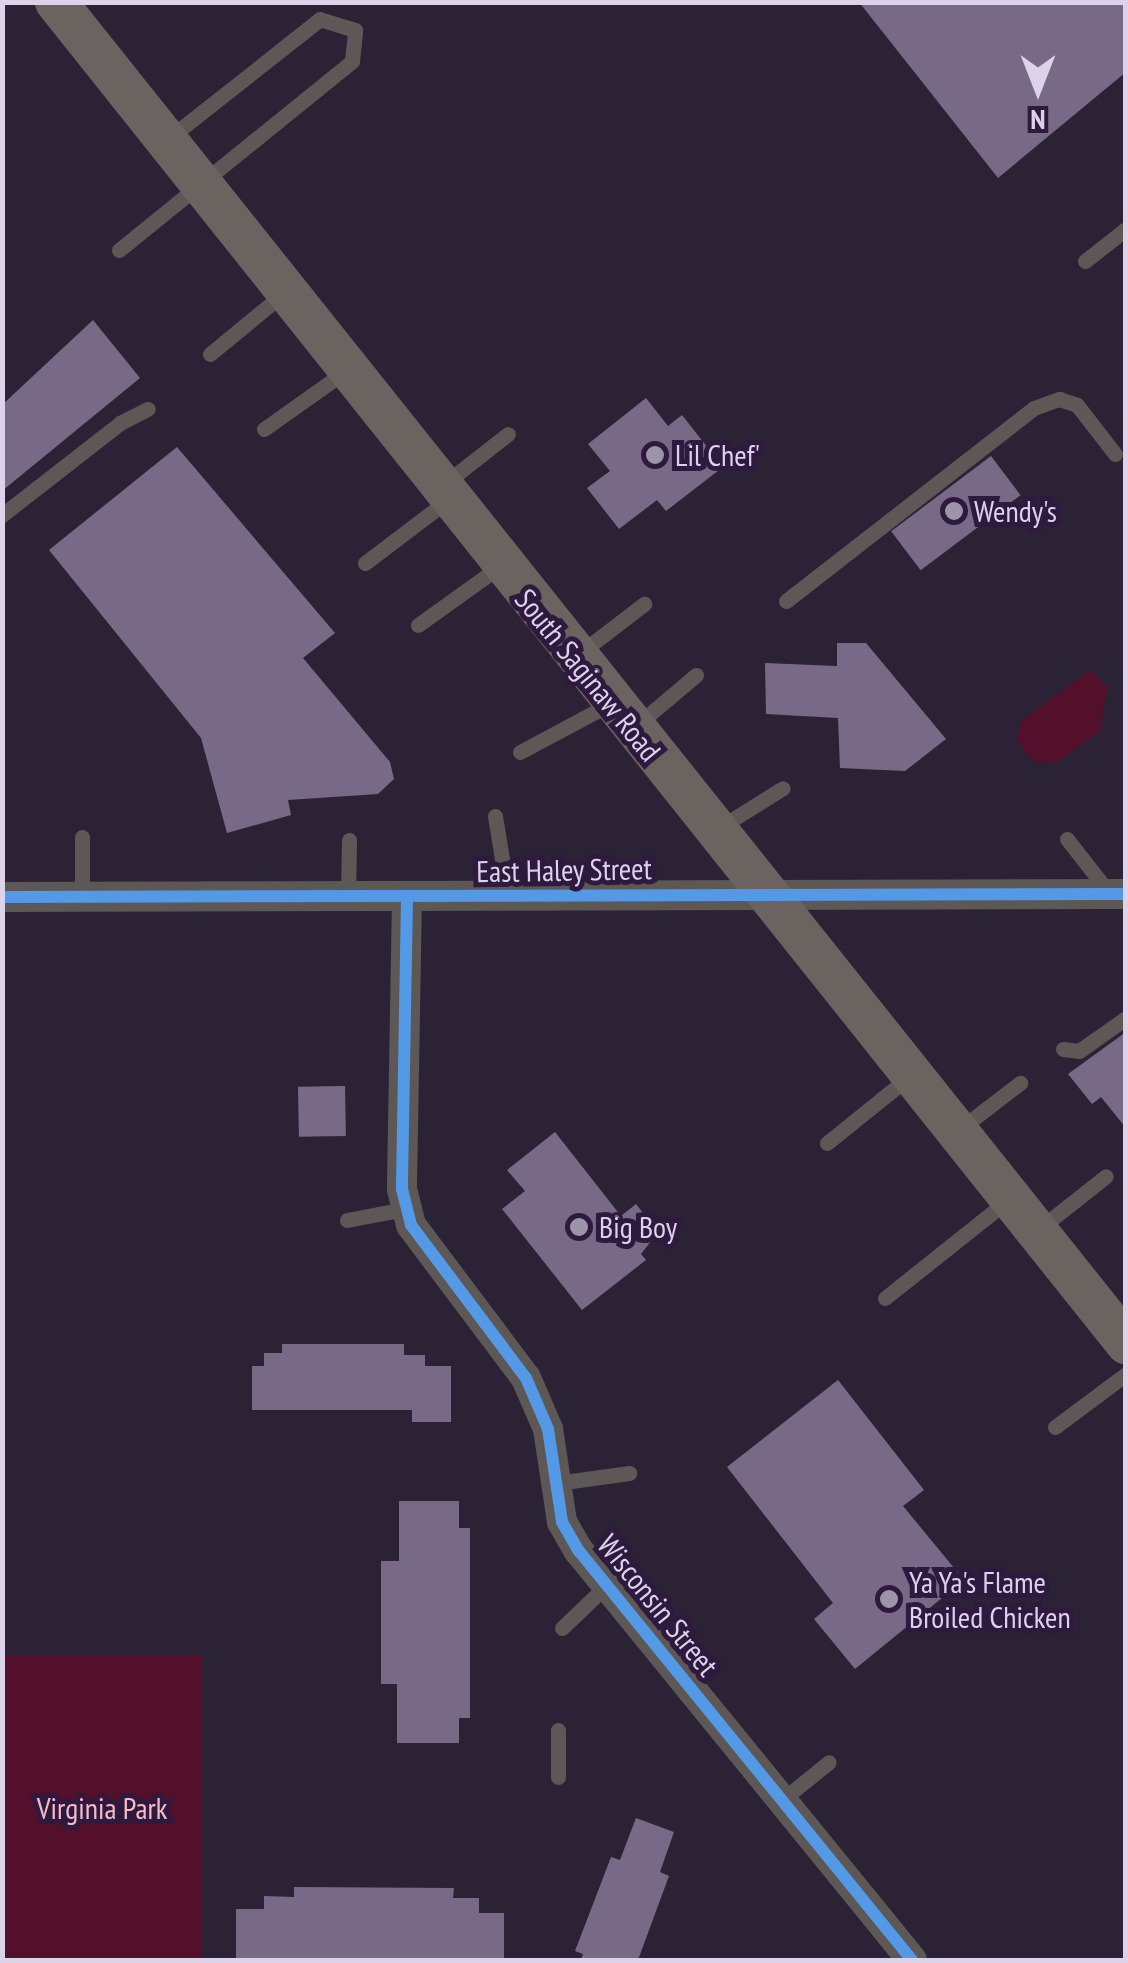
<!DOCTYPE html>
<style>
body{margin:0}
#map{position:relative;width:1128px;height:1963px;overflow:hidden;background:#2c2236;font-family:"PT Sans Narrow",sans-serif}
div>[style]{position:absolute}
.green>*{inset:0;background:#540f2a;transform-origin:0 0}
.building>*{inset:0;background:#786a87;transform-origin:0 0}
.lane>*{height:15px;margin:-7.5px;padding:0 7.5px;transform-origin:7.5px;border-radius:7.5px;background:#5d5755}
.street>*{height:30px;margin:-15px;padding:0 15px;transform-origin:15px;border-radius:15px;background:#5d5755}
.secondary>*{height:42px;margin:-21px;padding:0 21px;transform-origin:21px;border-radius:21px;background:#6a6360}
.cycleway>*{height:12px;margin:-6px;padding:0 6px;transform-origin:6px;border-radius:6px;background:#5399e6}
.dots>*{width:28px;height:28px;translate:-50% -50%;box-sizing:border-box;border:5px solid #2d1a3e;border-radius:50%}
span{translate:-50% -50%;white-space:nowrap;text-align:center;line-height:1.15;-webkit-text-stroke:10px #2d1a3e;paint-order:stroke}
.poi-label{font-size:30px;color:#dcd2e9}
.left{translate:0 -50%;text-align:left}
.street-label{font-size:30px;color:#dcd2e9}
.park-label{font-size:30px;color:#fab9c6}
.frame{position:absolute;inset:0;border:5px solid #dcd2e9;pointer-events:none}
.north{position:absolute;left:988px;top:40px;width:100px;height:100px;-webkit-text-stroke:8px #2d1a3e;paint-order:stroke;rotate:180deg;font-size:28px;font-weight:700;line-height:40px;text-align:center;color:#dcd2e9}
.north::after{content:'';display:block;margin:auto;width:35px;height:45px;background:#dcd2e9;clip-path:polygon(50% 0,100% 100%,50% 72%,0 100%)}
</style>
<div id="map">
<div class="green">
<div style="clip-path:polygon(1090px 670px,1107px 687px,1100px 731px,1058px 761px,1034px 762px,1017px 741px,1021px 721px)"></div>
<div style="left:3px;top:1655px;width:199px;height:305px"></div>
</div>
<div class="building">
<div style="clip-path:polygon(859px 2px,1126px 2px,1126px 72px,998px 178px)"></div>
<div style="clip-path:polygon(93px 320px,140px 378px,2px 491px,2px 405px)"></div>
<div style="clip-path:polygon(646px 398px,668px 426px,682px 415px,723px 467px,666px 511px,657px 500px,619px 529px,587px 488px,610px 471px,588px 444px)"></div>
<div style="clip-path:polygon(177px 447px,335px 633px,303px 658px,390px 762px,394px 779px,378px 794px,288px 800px,291px 815px,227px 833px,201px 738px,49px 550px)"></div>
<div style="left:991px;top:456px;width:49px;height:125px;rotate:53deg"></div>
<div style="clip-path:polygon(837px 643px,866px 643px,946px 739px,905px 771px,840px 768px,838px 718px,766px 714px,765px 663px,837px 666px)"></div>
<div style="clip-path:polygon(1126px 1032px,1126px 1128px,1101px 1097px,1092px 1104px,1068px 1074px)"></div>
<div style="left:345px;top:1086px;width:50px;height:47px;rotate:89deg"></div>
<div style="clip-path:polygon(555px 1132px,621px 1216px,636px 1204px,658px 1232px,641px 1254px,646px 1260px,582px 1310px,502px 1209px,525px 1191px,507px 1170px)"></div>
<div style="clip-path:polygon(282px 1344px,404px 1344px,404px 1355px,425px 1355px,425px 1366px,451px 1366px,451px 1422px,412px 1422px,412px 1410px,252px 1410px,252px 1366px,264px 1366px,264px 1353px,282px 1353px)"></div>
<div style="clip-path:polygon(838px 1380px,924px 1490px,903px 1506px,964px 1580px,855px 1669px,814px 1619px,833px 1603px,727px 1467px)"></div>
<div style="clip-path:polygon(399px 1501px,459px 1501px,459px 1528px,470px 1528px,470px 1718px,459px 1718px,459px 1743px,397px 1743px,397px 1684px,381px 1684px,381px 1561px,399px 1561px)"></div>
<div style="clip-path:polygon(636px 1818px,674px 1832px,660px 1872px,669px 1876px,638px 1960px,581px 1960px,583px 1954px,575px 1951px,611px 1857px,620px 1860px)"></div>
<div style="clip-path:polygon(294px 1887px,454px 1888px,453px 1898px,479px 1898px,479px 1913px,504px 1913px,504px 1960px,236px 1960px,236px 1909px,264px 1909px,264px 1896px,294px 1897px)"></div>
</div>
<div class="lane">
<div style="left:119px;top:250px;width:300px;rotate:-39deg"></div>
<div style="left:352px;top:61px;width:31px;rotate:-84deg"></div>
<div style="left:355px;top:30px;width:37px;rotate:-163deg"></div>
<div style="left:320px;top:19px;width:194px;rotate:141.7deg"></div>
<div style="left:1085px;top:261px;width:52px;rotate:-38deg"></div>
<div style="left:210px;top:354px;width:96px;rotate:-39.5deg"></div>
<div style="left:264px;top:429px;width:100px;rotate:-35.3deg"></div>
<div style="left:444px;top:484px;width:81px;rotate:-38deg"></div>
<div style="left:2px;top:515px;width:150px;rotate:-37.9deg"></div>
<div style="left:120px;top:423px;width:31px;rotate:-27deg"></div>
<div style="left:365px;top:563px;width:104px;rotate:-37.2deg"></div>
<div style="left:786px;top:601px;width:314px;rotate:-37.9deg"></div>
<div style="left:1034px;top:408px;width:27px;rotate:-20deg"></div>
<div style="left:1059px;top:399px;width:19px;rotate:18deg"></div>
<div style="left:1077px;top:405px;width:62px;rotate:52.2deg"></div>
<div style="left:418px;top:625px;width:101px;rotate:-35.7deg"></div>
<div style="left:580px;top:653px;width:81px;rotate:-37.4deg"></div>
<div style="left:638px;top:724px;width:76px;rotate:-40.2deg"></div>
<div style="left:520px;top:752px;width:102px;rotate:-28.1deg"></div>
<div style="left:495px;top:816px;width:80px;rotate:80.7deg"></div>
<div style="left:719px;top:828px;width:75px;rotate:-32deg"></div>
<div style="left:82px;top:837px;width:59px;rotate:90deg"></div>
<div style="left:1067px;top:839px;width:70px;rotate:52deg"></div>
<div style="left:348px;top:897px;width:57px;rotate:-89deg"></div>
<div style="left:1063px;top:1049px;width:16px;rotate:7deg"></div>
<div style="left:1079px;top:1051px;width:57px;rotate:-35.1deg"></div>
<div style="left:960px;top:1129px;width:76px;rotate:-37.5deg"></div>
<div style="left:827px;top:1143px;width:107px;rotate:-38.9deg"></div>
<div style="left:347px;top:1220px;width:58px;rotate:-10.9deg"></div>
<div style="left:1039px;top:1229px;width:85px;rotate:-38.3deg"></div>
<div style="left:885px;top:1298px;width:156px;rotate:-38.5deg"></div>
<div style="left:1055px;top:1427px;width:89px;rotate:-36.7deg"></div>
<div style="left:557px;top:1483px;width:73px;rotate:-7.9deg"></div>
<div style="left:562px;top:1628px;width:62px;rotate:-43.7deg"></div>
<div style="left:558px;top:1730px;width:47px;rotate:90deg"></div>
<div style="left:782px;top:1800px;width:60px;rotate:-39deg"></div>
</div>
<div class="street">
<div style="left:2px;top:897px;width:1124px;rotate:-0.15deg"></div>
<div style="left:407px;top:897px;width:292px;rotate:91deg"></div>
<div style="left:402px;top:1189px;width:37px;rotate:76deg"></div>
<div style="left:411px;top:1225px;width:191px;rotate:53.1deg"></div>
<div style="left:526px;top:1378px;width:56px;rotate:66.7deg"></div>
<div style="left:548px;top:1429px;width:94px;rotate:81.4deg"></div>
<div style="left:562px;top:1522px;width:34px;rotate:60deg"></div>
<div style="left:579px;top:1551px;width:527px;rotate:50.85deg"></div>
</div>
<div class="secondary">
<div style="left:56px;top:2px;width:1716px;rotate:51.41deg"></div>
</div>
<div class="cycleway">
<div style="left:2px;top:897px;width:1124px;rotate:-0.15deg"></div>
<div style="left:407px;top:897px;width:292px;rotate:91deg"></div>
<div style="left:402px;top:1189px;width:37px;rotate:76deg"></div>
<div style="left:411px;top:1225px;width:191px;rotate:53.1deg"></div>
<div style="left:526px;top:1378px;width:56px;rotate:66.7deg"></div>
<div style="left:548px;top:1429px;width:94px;rotate:81.4deg"></div>
<div style="left:562px;top:1522px;width:34px;rotate:60deg"></div>
<div style="left:579px;top:1551px;width:527px;rotate:50.85deg"></div>
</div>
<div class="dots">
<div style="left:655px;top:455px;background:#9e94aa"></div>
<div style="left:954px;top:511px;background:#9e94aa"></div>
<div style="left:579px;top:1227px;background:#9e94aa"></div>
<div style="left:889px;top:1599px;background:#9e94aa"></div>
</div>
<div class="poi-label">
<span class="left" style="left:675px;top:455px">Lil Chef'</span>
<span class="left" style="left:974px;top:511px">Wendy's</span>
<span class="left" style="left:599px;top:1227px">Big Boy</span>
<span class="left" style="left:909px;top:1599px">Ya Ya's Flame<br>Broiled Chicken</span>
</div>
<div class="street-label">
<span style="left:588px;top:675px;rotate:51deg">South Saginaw Road</span>
<span style="left:564px;top:870px;rotate:-1deg">East Haley Street</span>
<span style="left:658px;top:1605px;rotate:51deg">Wisconsin Street</span>
</div>
<div class="park-label">
<span style="left:102px;top:1808px">Virginia Park</span>
</div>
<div class="frame"></div>
<div class="north">N</div>
</div>
